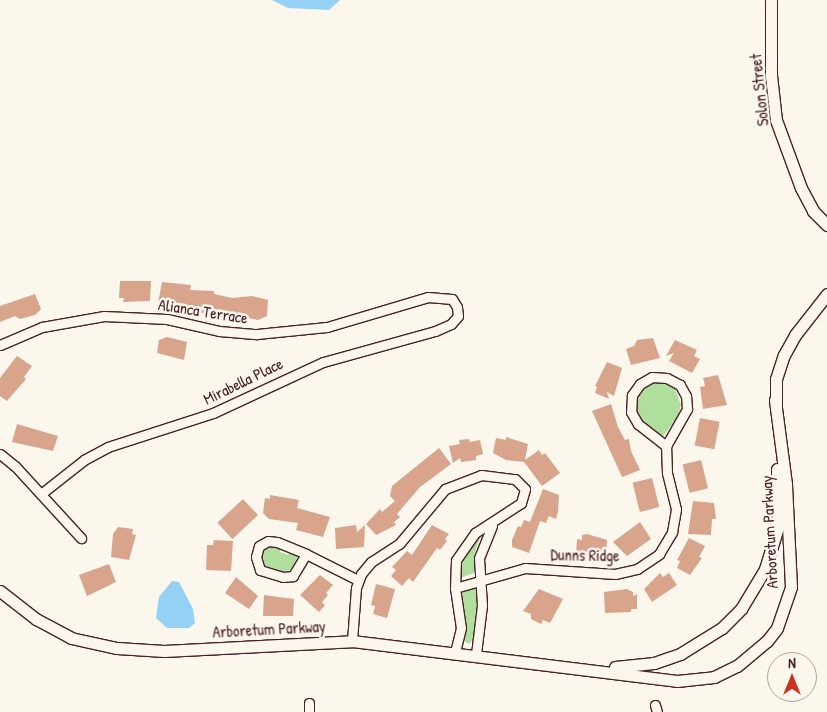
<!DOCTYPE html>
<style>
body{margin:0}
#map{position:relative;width:827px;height:712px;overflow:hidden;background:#fbf7ec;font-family:"Patrick Hand",sans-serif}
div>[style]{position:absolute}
.green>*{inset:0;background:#afde9d}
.water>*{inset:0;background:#94d1f4}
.building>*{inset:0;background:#d8a48c;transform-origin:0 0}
.roads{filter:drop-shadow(1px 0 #4a1f2b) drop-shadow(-1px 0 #4a1f2b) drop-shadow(0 1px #4a1f2b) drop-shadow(0 -1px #4a1f2b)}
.minor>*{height:9px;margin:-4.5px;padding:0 4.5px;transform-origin:4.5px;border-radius:4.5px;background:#fbf7ec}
.tertiary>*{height:11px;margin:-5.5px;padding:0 5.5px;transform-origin:5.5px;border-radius:5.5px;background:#fbf7ec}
span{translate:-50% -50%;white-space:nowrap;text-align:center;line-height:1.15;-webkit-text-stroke:5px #fbf7ec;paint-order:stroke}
.street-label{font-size:16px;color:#4a1f2b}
.north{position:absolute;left:767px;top:652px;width:50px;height:50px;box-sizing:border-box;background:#fbf7ec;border:1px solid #b4a19f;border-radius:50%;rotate:0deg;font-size:14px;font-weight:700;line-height:20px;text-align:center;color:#4a1f2b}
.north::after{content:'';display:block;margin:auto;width:18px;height:22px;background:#c8321e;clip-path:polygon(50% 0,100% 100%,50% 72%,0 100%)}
</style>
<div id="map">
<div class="green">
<div style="clip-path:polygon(655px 382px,666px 383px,675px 389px,681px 405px,678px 417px,663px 436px,643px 424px,634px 405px,640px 389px)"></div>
<div style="clip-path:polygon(482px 532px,474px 555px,474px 573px,460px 578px,459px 561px,468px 544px)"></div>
<div style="clip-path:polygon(265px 545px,282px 545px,280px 552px,288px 555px,291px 549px,298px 555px,292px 569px,282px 572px,263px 565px,259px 554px)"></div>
<div style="clip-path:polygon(471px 587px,477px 590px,477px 603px,473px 639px,469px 644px,462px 640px,460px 594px)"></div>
</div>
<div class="water">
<div style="clip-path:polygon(272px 0,340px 0,329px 10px,288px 8px)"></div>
<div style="clip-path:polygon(172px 581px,179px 582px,193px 609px,195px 623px,189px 628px,167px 628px,156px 618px,159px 597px)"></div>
</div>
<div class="building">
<div style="clip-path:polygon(120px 281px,151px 281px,150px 301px,123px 302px,124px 298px,119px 298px)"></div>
<div style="clip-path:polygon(162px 282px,191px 285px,190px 290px,214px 291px,214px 294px,232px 298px,252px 296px,268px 300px,267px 316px,258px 320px,222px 313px,218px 316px,202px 313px,199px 309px,158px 303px)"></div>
<div style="clip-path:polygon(35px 294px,41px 309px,35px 315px,20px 319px,15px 316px,0 322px,0 306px)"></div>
<div style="clip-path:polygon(167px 337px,187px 342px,184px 360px,157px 353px,159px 340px)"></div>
<div style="clip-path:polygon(653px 338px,660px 358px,631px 365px,626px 349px,634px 346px,637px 340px)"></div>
<div style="clip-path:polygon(675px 340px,697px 350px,694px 356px,700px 359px,692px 373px,669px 361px,674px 353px,666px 356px)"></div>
<div style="clip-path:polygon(17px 356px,32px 366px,24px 377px,26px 379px,7px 401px,0 396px,0 378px)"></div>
<div style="clip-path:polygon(607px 362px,622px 368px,614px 396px,607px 392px,609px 399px,595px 393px,597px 387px,595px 386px)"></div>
<div style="clip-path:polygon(718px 375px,727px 405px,703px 409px,700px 387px,705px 386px,703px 378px)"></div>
<div style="clip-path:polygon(611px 404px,618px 427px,625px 440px,629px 439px,631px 451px,640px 470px,622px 477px,592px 411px)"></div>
<div style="left:700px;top:418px;width:20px;height:28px;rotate:11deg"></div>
<div style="clip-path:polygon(17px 424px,58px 436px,53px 451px,12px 442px)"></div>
<div style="clip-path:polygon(506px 437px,528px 444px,525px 460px,539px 450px,542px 455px,545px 453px,560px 473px,542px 486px,524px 462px,506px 460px,493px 453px,496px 438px,506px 440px)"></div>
<div style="clip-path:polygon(469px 439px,470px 442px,480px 440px,483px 454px,476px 456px,476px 460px,461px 462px,460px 458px,453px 463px,449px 446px,460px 444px,459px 440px)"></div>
<div style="clip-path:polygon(439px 448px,451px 464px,420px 487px,397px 514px,400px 517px,394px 522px,396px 525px,376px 535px,366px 524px,380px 509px,382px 512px,395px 501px,390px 496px,392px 486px)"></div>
<div style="left:701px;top:460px;width:29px;height:19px;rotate:76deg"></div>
<div style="left:652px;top:478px;width:30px;height:20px;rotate:76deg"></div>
<div style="clip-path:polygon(543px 489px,559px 495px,558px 512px,556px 519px,549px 516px,546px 523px,540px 521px,529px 553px,512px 547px,512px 540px,518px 526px,521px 527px,524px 520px,530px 522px)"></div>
<div style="clip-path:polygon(270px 495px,299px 500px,297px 508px,330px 517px,323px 537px,296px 530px,298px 523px,269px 519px,263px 513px,265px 498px,270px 499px)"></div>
<div style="left:243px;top:499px;width:22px;height:35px;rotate:47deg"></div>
<div style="clip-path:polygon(693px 501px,714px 503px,716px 519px,712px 519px,711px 535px,688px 534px)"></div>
<div style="clip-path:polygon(640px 522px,651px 539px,627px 556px,613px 542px)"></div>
<div style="clip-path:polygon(356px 525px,357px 532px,365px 525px,364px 547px,336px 549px,335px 528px)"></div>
<div style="clip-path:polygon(432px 525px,449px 534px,445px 539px,447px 541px,440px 550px,437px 548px,413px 582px,409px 578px,402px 586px,391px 576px,396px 570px,392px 567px,407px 551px,412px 555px)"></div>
<div style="clip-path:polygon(118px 527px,133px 529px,132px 534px,136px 535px,129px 560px,111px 557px,113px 534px)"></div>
<div style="clip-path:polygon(587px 534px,607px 540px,606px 555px,598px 554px,598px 558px,576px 557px,577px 539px,582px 540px,582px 535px)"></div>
<div style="clip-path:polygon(689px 538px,705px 546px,699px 557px,702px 558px,690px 575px,677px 568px,680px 561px,677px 560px)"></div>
<div style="clip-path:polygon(214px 540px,233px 541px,231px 571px,206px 570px,207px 545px,213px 545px)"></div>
<div style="clip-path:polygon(109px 564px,116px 582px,87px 596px,79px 575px)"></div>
<div style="clip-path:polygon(660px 573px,663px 577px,669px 573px,677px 585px,652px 602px,644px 589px)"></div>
<div style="clip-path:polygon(320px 575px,333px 585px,326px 593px,328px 595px,322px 602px,325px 605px,319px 612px,300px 595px)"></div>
<div style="clip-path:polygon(236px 577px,258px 596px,249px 609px,225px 593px)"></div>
<div style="clip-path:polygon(376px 584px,395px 589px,387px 618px,373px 614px,375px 606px,371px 605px)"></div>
<div style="clip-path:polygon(539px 589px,563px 599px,550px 623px,543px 620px,541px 624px,531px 619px,531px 614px,523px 611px)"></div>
<div style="clip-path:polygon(627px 589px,633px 592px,633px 596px,637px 594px,637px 609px,631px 609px,631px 612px,605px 613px,604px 592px)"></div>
<div style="clip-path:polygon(264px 595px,294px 599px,293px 616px,263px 616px)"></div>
</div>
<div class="roads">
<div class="minor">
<div style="left:0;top:345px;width:46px;rotate:-23.2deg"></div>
<div style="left:42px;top:327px;width:63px;rotate:-10.1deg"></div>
<div style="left:104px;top:316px;width:63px;rotate:2.7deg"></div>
<div style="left:167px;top:319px;width:53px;rotate:13deg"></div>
<div style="left:219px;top:331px;width:38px;rotate:5deg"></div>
<div style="left:257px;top:334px;width:70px;rotate:-5.7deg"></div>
<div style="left:327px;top:327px;width:105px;rotate:-16.5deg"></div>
<div style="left:428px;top:297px;width:24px;rotate:5deg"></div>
<div style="left:452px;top:299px;width:9px;rotate:58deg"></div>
<div style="left:457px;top:307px;width:9px;rotate:84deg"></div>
<div style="left:458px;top:316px;width:11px;rotate:131deg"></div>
<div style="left:451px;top:324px;width:17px;rotate:156deg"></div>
<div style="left:435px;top:331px;width:116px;rotate:164.5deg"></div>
<div style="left:323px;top:362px;width:121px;rotate:155.1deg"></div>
<div style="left:213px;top:413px;width:110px;rotate:162.1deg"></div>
<div style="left:108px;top:447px;width:27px;rotate:152deg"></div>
<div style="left:84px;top:460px;width:55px;rotate:141.7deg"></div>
<div style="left:0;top:454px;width:19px;rotate:39deg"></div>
<div style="left:15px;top:466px;width:98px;rotate:47.5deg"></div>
<div style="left:306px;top:554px;width:26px;rotate:121deg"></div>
<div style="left:293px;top:576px;width:10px;rotate:174deg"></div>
<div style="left:283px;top:577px;width:24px;rotate:-163deg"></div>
<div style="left:260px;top:570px;width:14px;rotate:-107deg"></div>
<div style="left:256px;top:557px;width:11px;rotate:-75deg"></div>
<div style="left:259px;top:546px;width:10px;rotate:-29deg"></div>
<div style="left:268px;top:541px;width:9px;rotate:6deg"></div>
<div style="left:277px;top:542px;width:31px;rotate:22deg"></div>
<div style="left:306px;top:554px;width:58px;rotate:26.6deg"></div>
<div style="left:455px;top:588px;width:73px;rotate:-15.9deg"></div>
<div style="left:525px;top:568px;width:90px;rotate:3.8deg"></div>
<div style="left:615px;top:574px;width:23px;rotate:-13deg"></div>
<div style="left:637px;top:569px;width:27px;rotate:-34deg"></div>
<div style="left:659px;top:554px;width:26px;rotate:-59deg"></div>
<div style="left:672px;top:532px;width:23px;rotate:-80deg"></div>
<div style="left:676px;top:509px;width:37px;rotate:-104deg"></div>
<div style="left:667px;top:473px;width:27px;rotate:-92deg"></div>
<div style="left:666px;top:446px;width:43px;rotate:-60.4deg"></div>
<div style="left:687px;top:409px;width:13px;rotate:-94deg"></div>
<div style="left:686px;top:396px;width:13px;rotate:-119deg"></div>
<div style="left:680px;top:385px;width:15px;rotate:-152deg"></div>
<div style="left:667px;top:378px;width:15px;rotate:-176deg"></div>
<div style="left:652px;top:377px;width:14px;rotate:150deg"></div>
<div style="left:640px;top:384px;width:14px;rotate:126deg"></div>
<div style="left:632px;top:395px;width:17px;rotate:93deg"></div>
<div style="left:631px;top:412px;width:14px;rotate:60deg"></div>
<div style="left:638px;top:424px;width:36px;rotate:38deg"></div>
<div style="left:352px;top:641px;width:53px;rotate:-85.7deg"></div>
<div style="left:356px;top:588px;width:15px;rotate:-70deg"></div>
<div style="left:361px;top:574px;width:16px;rotate:-50deg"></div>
<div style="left:371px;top:562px;width:33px;rotate:-33deg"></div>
<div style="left:399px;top:544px;width:72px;rotate:-50.1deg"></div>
<div style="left:445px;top:489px;width:39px;rotate:-21deg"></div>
<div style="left:481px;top:475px;width:34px;rotate:7deg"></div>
<div style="left:515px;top:479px;width:14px;rotate:45deg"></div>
<div style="left:525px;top:489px;width:15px;rotate:106deg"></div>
<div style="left:521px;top:503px;width:55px;rotate:146.9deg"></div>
<div style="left:475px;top:533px;width:33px;rotate:125deg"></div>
<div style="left:456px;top:560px;width:28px;rotate:92deg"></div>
<div style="left:455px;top:588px;width:40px;rotate:81.5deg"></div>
<div style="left:461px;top:628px;width:25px;rotate:104deg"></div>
<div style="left:476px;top:654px;width:49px;rotate:-83deg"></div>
<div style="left:482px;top:605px;width:47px;rotate:-93.7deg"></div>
<div style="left:479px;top:558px;width:35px;rotate:-68deg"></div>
<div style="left:309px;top:703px;width:9px;rotate:90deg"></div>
<div style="left:655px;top:705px;width:7px;rotate:74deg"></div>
</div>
<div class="tertiary">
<div style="left:771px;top:0;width:75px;rotate:90deg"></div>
<div style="left:771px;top:75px;width:45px;rotate:83.7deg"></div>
<div style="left:776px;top:120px;width:72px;rotate:69.8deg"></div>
<div style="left:801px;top:188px;width:26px;rotate:62deg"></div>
<div style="left:813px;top:211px;width:20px;rotate:45deg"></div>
<div style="left:776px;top:408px;width:29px;rotate:-90deg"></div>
<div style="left:776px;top:379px;width:25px;rotate:-72deg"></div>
<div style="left:784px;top:355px;width:23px;rotate:-61deg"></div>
<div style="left:795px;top:335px;width:52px;rotate:-52deg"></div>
<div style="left:0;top:591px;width:46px;rotate:37.9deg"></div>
<div style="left:36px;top:619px;width:40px;rotate:28deg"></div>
<div style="left:71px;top:638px;width:47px;rotate:12.3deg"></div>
<div style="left:117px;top:648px;width:47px;rotate:3.7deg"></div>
<div style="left:164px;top:651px;width:188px;rotate:-3deg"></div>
<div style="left:352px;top:641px;width:327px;rotate:7deg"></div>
<div style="left:677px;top:681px;width:37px;rotate:-6deg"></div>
<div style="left:714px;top:677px;width:25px;rotate:-26deg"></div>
<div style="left:737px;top:666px;width:39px;rotate:-40deg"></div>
<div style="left:767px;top:641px;width:16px;rotate:-52deg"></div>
<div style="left:777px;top:628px;width:43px;rotate:-71.1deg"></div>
<div style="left:791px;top:587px;width:103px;rotate:-92.8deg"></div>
<div style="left:786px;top:484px;width:85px;rotate:-97.5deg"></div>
<div style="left:615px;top:667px;width:39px;rotate:-6deg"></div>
<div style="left:654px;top:663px;width:28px;rotate:-19deg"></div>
<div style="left:680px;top:654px;width:49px;rotate:-31.8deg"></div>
<div style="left:722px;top:628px;width:27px;rotate:-45deg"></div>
<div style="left:741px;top:609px;width:47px;rotate:-59deg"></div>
<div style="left:765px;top:569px;width:44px;rotate:-72.8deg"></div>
<div style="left:778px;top:527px;width:58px;rotate:-91deg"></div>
</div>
</div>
<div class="street-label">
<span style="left:759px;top:90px;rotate:-96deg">Solon Street</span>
<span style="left:203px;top:311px;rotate:9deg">Alianca Terrace</span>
<span style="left:243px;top:381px;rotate:-26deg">Mirabella Place</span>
<span style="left:769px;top:532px;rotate:-93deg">Arboretum Parkway</span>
<span style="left:585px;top:555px;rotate:1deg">Dunns Ridge</span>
<span style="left:269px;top:629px;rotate:-3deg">Arboretum Parkway</span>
</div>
<div class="north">N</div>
</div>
